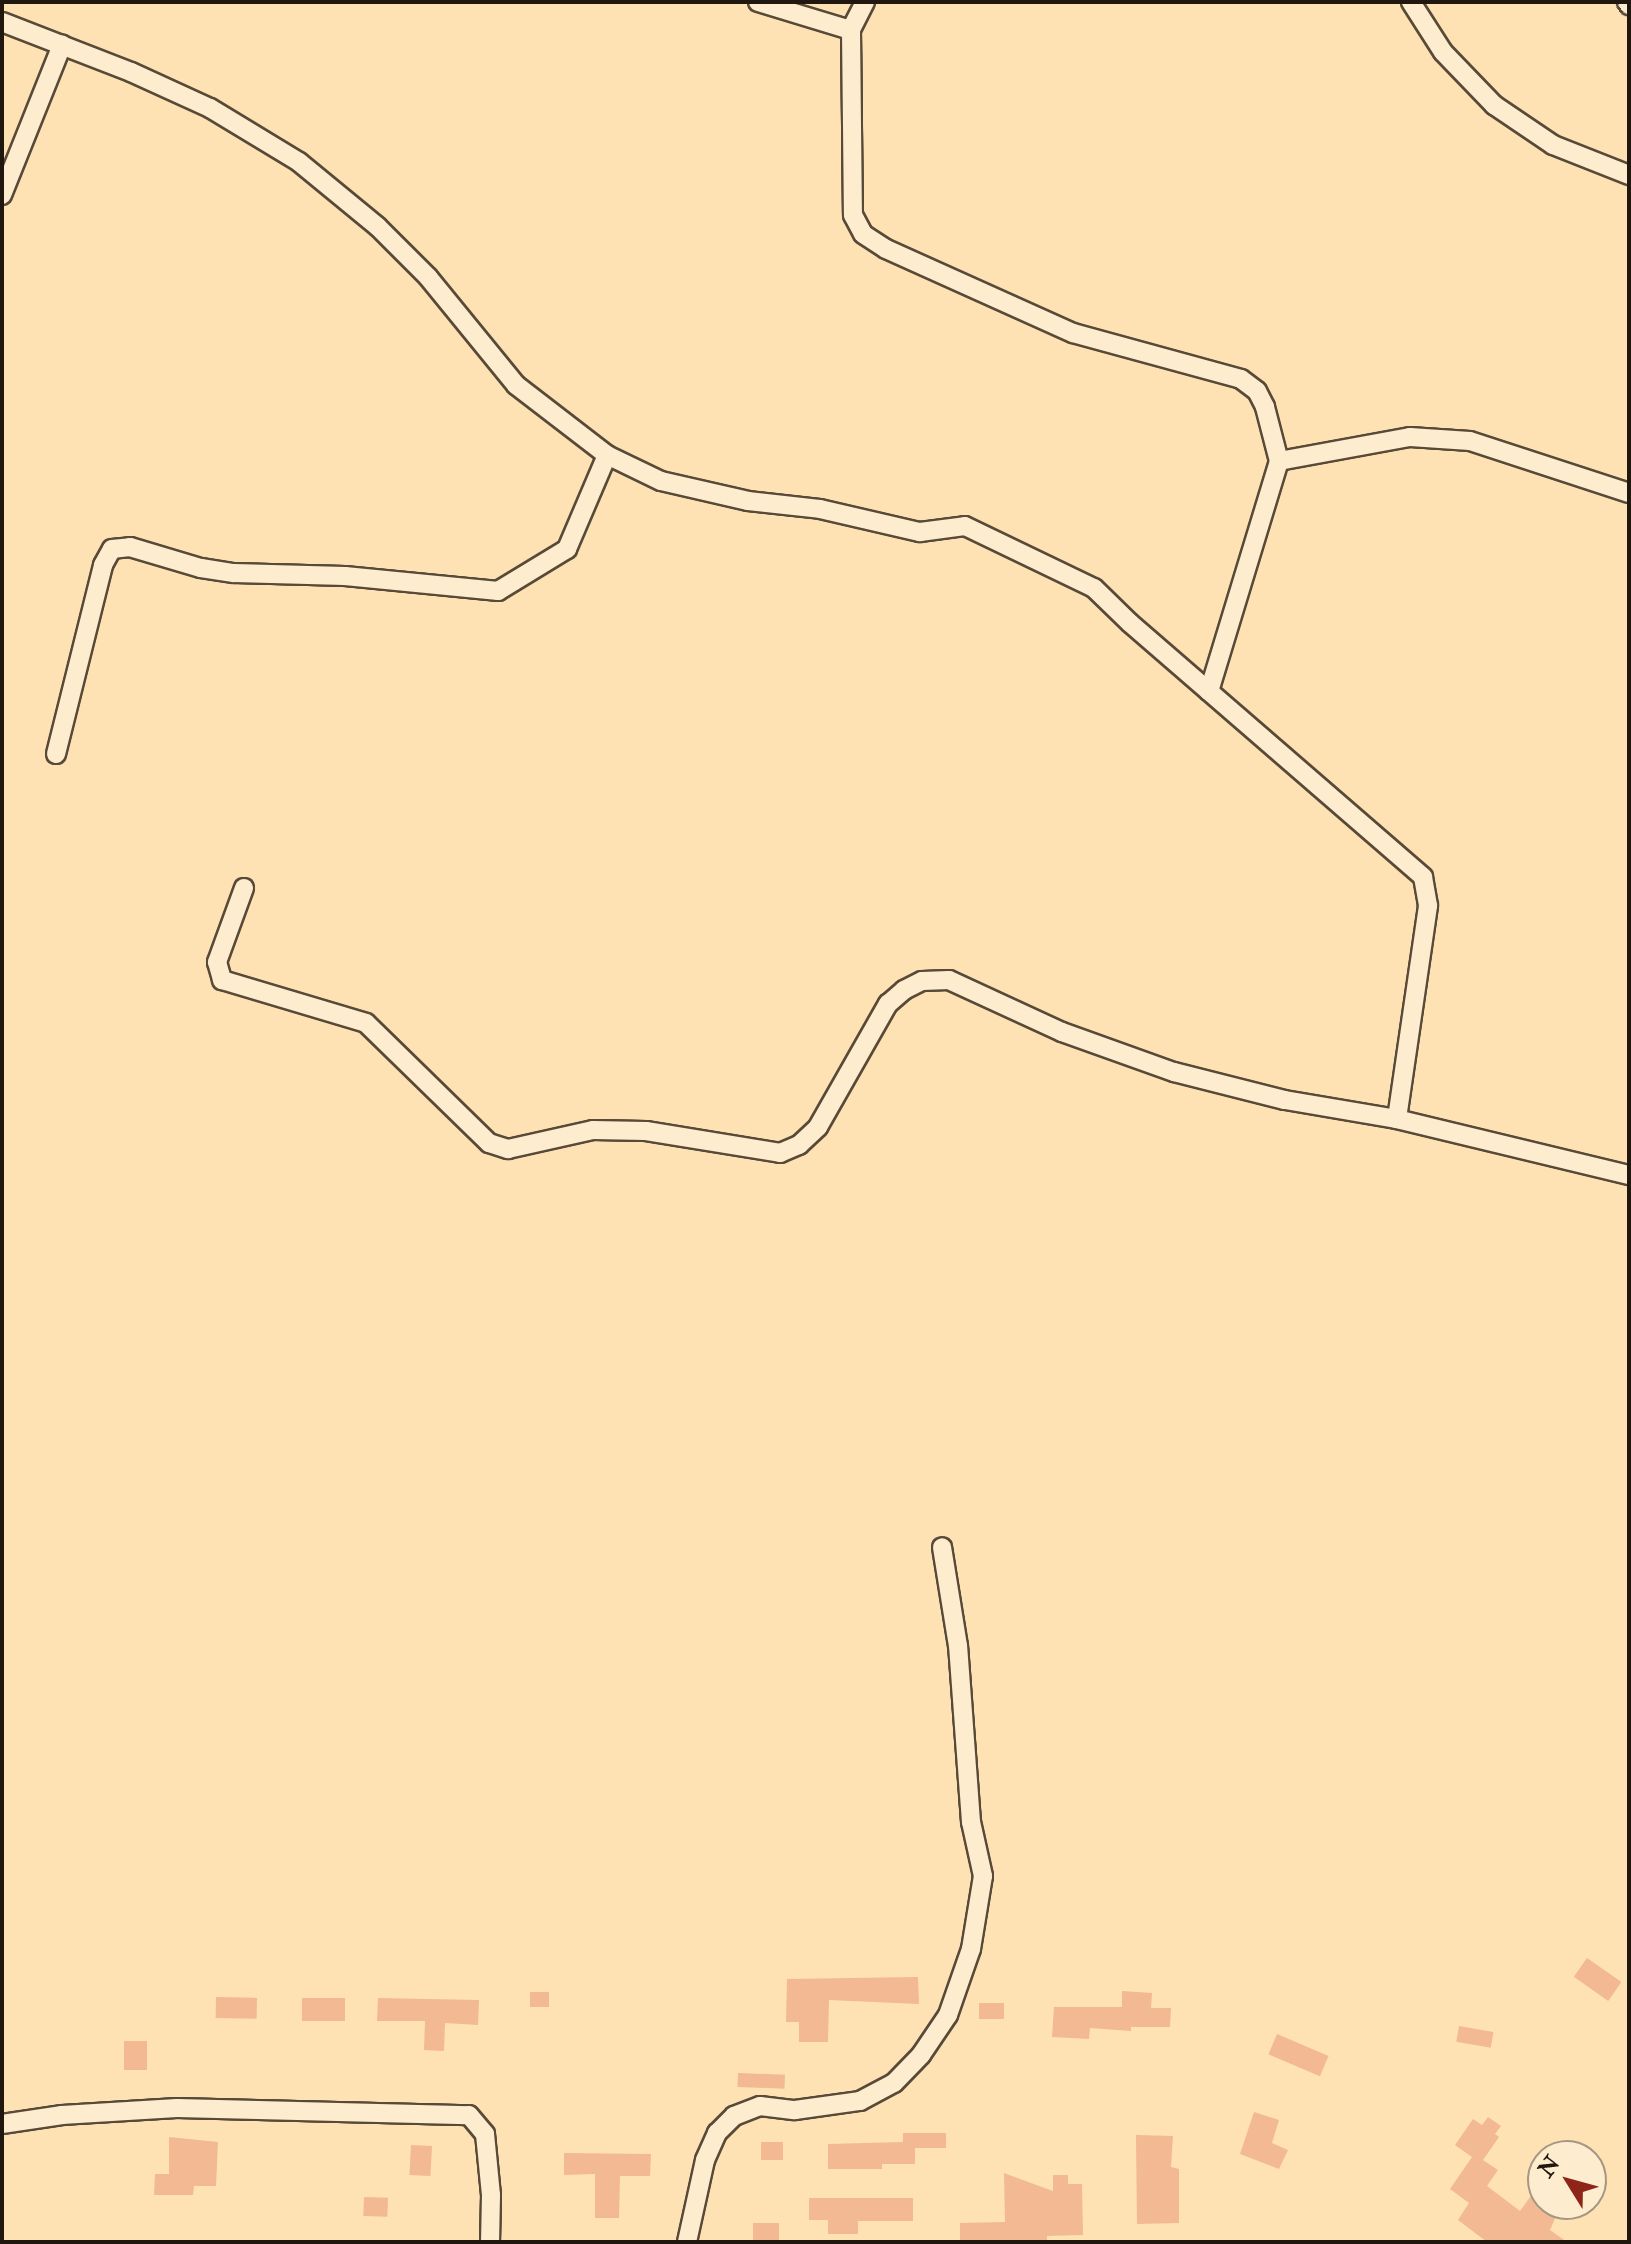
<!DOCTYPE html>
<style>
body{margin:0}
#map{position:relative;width:1631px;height:2244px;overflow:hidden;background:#fee2b4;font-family:"IM FELL Double Pica",serif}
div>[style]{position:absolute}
.building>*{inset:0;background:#f2b992;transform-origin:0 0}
.roads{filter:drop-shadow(2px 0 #584a38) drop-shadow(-2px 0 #584a38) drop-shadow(0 2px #584a38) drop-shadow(0 -2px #584a38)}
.minor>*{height:18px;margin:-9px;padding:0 9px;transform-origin:9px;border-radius:9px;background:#feecce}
span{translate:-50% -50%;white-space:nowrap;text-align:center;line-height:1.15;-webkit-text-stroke:8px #feecce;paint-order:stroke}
.frame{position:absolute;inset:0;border:4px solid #20180f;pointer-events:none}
.north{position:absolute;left:1527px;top:2140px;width:80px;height:80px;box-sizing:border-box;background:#feecce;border:2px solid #a59782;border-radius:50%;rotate:307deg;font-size:22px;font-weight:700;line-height:32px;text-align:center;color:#20180f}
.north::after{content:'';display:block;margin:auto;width:28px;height:36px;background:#8f2418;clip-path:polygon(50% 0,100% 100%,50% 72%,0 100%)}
</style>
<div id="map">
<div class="building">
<div style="left:1587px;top:1958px;width:42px;height:23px;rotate:35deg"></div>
<div style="clip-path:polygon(918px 1977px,919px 2004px,829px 2000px,828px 2042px,799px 2042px,799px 2022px,786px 2022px,787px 1979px)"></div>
<div style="clip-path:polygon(1122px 1991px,1152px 1993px,1151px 2008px,1171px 2008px,1170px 2027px,1131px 2027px,1131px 2031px,1090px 2028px,1089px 2039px,1052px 2037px,1054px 2007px,1122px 2007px)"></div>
<div style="left:530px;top:1992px;width:19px;height:15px"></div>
<div style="left:216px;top:1997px;width:41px;height:21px;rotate:1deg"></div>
<div style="left:302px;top:1998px;width:43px;height:23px"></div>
<div style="clip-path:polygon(378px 1998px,479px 2000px,478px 2025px,445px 2023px,444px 2051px,424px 2050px,425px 2021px,377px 2021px)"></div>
<div style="left:979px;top:2003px;width:25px;height:16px"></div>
<div style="left:1459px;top:2026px;width:35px;height:16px;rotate:10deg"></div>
<div style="left:1277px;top:2034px;width:56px;height:22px;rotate:23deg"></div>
<div style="left:124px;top:2041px;width:23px;height:29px"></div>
<div style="left:738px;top:2073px;width:47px;height:14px;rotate:2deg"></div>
<div style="clip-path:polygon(1254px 2112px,1279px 2120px,1272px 2143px,1288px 2150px,1279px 2169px,1240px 2154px)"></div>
<div style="clip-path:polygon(1488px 2117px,1501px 2126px,1495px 2134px,1499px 2137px,1483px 2160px,1498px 2170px,1487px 2186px,1520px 2211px,1543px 2179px,1543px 2207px,1556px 2216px,1550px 2230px,1567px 2242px,1487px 2242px,1458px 2220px,1469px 2203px,1450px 2189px,1472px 2157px,1455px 2145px,1473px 2119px,1482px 2125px)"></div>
<div style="clip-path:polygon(903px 2133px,946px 2133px,946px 2148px,915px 2148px,915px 2164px,882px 2164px,882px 2169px,828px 2169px,828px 2144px,903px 2142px)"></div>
<div style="clip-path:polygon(1136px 2135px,1173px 2136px,1171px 2167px,1179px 2169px,1179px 2223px,1137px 2224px)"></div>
<div style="clip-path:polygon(169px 2137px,218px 2142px,216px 2186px,194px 2186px,193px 2195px,154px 2195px,155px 2174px,169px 2174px)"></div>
<div style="left:761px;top:2142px;width:22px;height:18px"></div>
<div style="left:411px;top:2145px;width:21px;height:30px;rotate:3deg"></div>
<div style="clip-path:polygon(564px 2153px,651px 2154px,650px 2176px,620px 2176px,619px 2218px,595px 2218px,595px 2174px,564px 2175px)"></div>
<div style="clip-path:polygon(1004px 2173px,1053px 2191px,1053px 2175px,1068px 2175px,1068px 2184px,1082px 2184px,1083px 2235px,1047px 2236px,1047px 2242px,960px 2242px,960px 2223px,1005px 2222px)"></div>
<div style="left:364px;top:2197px;width:24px;height:19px;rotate:2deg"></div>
<div style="clip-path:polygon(809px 2198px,913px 2198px,913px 2221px,858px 2221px,858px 2234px,828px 2234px,828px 2220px,809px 2220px)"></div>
<div style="left:753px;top:2223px;width:26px;height:19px"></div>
</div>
<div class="roads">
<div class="minor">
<div style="left:758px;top:2px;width:97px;rotate:16.8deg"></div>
<div style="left:865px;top:2px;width:31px;rotate:117deg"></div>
<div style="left:851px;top:30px;width:185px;rotate:89.4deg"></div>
<div style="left:853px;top:215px;width:21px;rotate:62deg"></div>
<div style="left:863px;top:234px;width:27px;rotate:33deg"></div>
<div style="left:886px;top:249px;width:205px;rotate:24.2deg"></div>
<div style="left:1073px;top:333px;width:174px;rotate:15.3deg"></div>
<div style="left:1241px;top:379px;width:20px;rotate:37deg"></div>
<div style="left:1257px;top:391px;width:18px;rotate:63deg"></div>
<div style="left:1265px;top:407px;width:56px;rotate:75.5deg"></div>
<div style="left:1279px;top:461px;width:241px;rotate:106.9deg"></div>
<div style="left:1411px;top:2px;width:59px;rotate:57.4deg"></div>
<div style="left:1443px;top:52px;width:74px;rotate:46.1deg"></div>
<div style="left:1494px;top:105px;width:71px;rotate:34.1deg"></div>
<div style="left:1553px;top:145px;width:82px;rotate:21.5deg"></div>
<div style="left:1627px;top:2px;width:4px;rotate:56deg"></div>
<div style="left:2px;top:22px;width:138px;rotate:21.2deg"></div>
<div style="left:131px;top:72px;width:87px;rotate:24.5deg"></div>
<div style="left:210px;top:108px;width:104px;rotate:31.2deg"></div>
<div style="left:299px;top:162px;width:102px;rotate:39.4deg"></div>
<div style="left:378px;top:227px;width:71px;rotate:45deg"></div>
<div style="left:428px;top:277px;width:139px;rotate:50.8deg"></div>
<div style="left:516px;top:385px;width:115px;rotate:37.6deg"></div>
<div style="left:607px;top:455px;width:60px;rotate:25.7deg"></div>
<div style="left:661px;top:481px;width:89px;rotate:12.9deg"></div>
<div style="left:748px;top:501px;width:72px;rotate:6.3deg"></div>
<div style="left:820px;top:509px;width:103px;rotate:13deg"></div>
<div style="left:920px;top:532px;width:45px;rotate:-7.6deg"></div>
<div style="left:965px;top:526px;width:143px;rotate:25.7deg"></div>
<div style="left:1094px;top:588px;width:50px;rotate:44.2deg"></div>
<div style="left:1130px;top:623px;width:388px;rotate:40.9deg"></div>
<div style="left:1423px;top:877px;width:29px;rotate:80deg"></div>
<div style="left:1428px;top:906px;width:215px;rotate:98.3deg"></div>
<div style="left:1397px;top:1119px;width:239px;rotate:13.6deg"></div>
<div style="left:2px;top:195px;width:162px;rotate:-68.2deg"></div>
<div style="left:1279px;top:461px;width:133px;rotate:-10.4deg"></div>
<div style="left:1410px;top:437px;width:60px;rotate:3.8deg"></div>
<div style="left:1470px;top:441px;width:167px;rotate:18.1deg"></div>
<div style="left:56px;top:754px;width:195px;rotate:-76deg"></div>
<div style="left:103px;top:565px;width:18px;rotate:-61deg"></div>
<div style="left:112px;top:549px;width:18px;rotate:-6deg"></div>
<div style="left:130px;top:547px;width:74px;rotate:16.5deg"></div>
<div style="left:201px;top:568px;width:33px;rotate:9deg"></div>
<div style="left:234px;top:573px;width:111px;rotate:1.5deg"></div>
<div style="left:345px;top:576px;width:154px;rotate:5.6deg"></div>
<div style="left:498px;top:591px;width:81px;rotate:-31.3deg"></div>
<div style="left:567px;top:549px;width:102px;rotate:-66.9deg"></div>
<div style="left:244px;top:888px;width:79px;rotate:110deg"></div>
<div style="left:217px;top:962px;width:19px;rotate:74deg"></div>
<div style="left:222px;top:980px;width:150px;rotate:16.6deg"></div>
<div style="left:366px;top:1023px;width:172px;rotate:44.3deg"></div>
<div style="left:489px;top:1143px;width:20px;rotate:18deg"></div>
<div style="left:508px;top:1149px;width:87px;rotate:-12.6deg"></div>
<div style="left:593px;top:1130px;width:53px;rotate:1.1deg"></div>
<div style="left:646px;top:1131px;width:136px;rotate:9.3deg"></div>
<div style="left:780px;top:1153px;width:21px;rotate:-23deg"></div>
<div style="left:799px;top:1145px;width:26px;rotate:-43deg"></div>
<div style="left:818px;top:1127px;width:142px;rotate:-60.4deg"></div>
<div style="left:888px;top:1004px;width:21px;rotate:-41deg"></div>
<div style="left:904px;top:990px;width:20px;rotate:-27deg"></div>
<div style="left:922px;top:981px;width:27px;rotate:-2deg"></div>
<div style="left:949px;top:980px;width:124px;rotate:24.7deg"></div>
<div style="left:1062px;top:1032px;width:119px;rotate:19.7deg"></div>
<div style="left:1174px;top:1072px;width:114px;rotate:14.2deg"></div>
<div style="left:1285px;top:1100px;width:114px;rotate:9.6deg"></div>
<div style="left:2px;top:2124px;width:61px;rotate:-8.5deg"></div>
<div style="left:62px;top:2115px;width:115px;rotate:-3.5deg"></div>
<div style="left:177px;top:2108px;width:292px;rotate:1.4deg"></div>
<div style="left:469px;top:2115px;width:25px;rotate:50deg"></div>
<div style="left:485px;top:2134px;width:61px;rotate:84.4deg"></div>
<div style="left:491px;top:2195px;width:47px;rotate:91.2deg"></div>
<div style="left:687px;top:2242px;width:84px;rotate:-77.6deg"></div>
<div style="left:705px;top:2160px;width:30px;rotate:-66deg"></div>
<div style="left:717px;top:2133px;width:24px;rotate:-45deg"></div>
<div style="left:734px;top:2116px;width:28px;rotate:-21deg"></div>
<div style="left:760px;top:2106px;width:35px;rotate:7deg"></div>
<div style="left:795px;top:2110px;width:66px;rotate:-7.9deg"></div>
<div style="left:860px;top:2101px;width:38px;rotate:-28deg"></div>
<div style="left:894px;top:2083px;width:39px;rotate:-46deg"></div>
<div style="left:921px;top:2055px;width:48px;rotate:-56deg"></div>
<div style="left:948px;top:2015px;width:70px;rotate:-70.8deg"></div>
<div style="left:971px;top:1949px;width:74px;rotate:-80.7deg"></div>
<div style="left:983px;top:1876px;width:55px;rotate:-102.5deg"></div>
<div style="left:971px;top:1822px;width:176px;rotate:-94.2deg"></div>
<div style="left:958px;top:1646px;width:100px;rotate:-99.2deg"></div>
</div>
</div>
<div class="frame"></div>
<div class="north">N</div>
</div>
